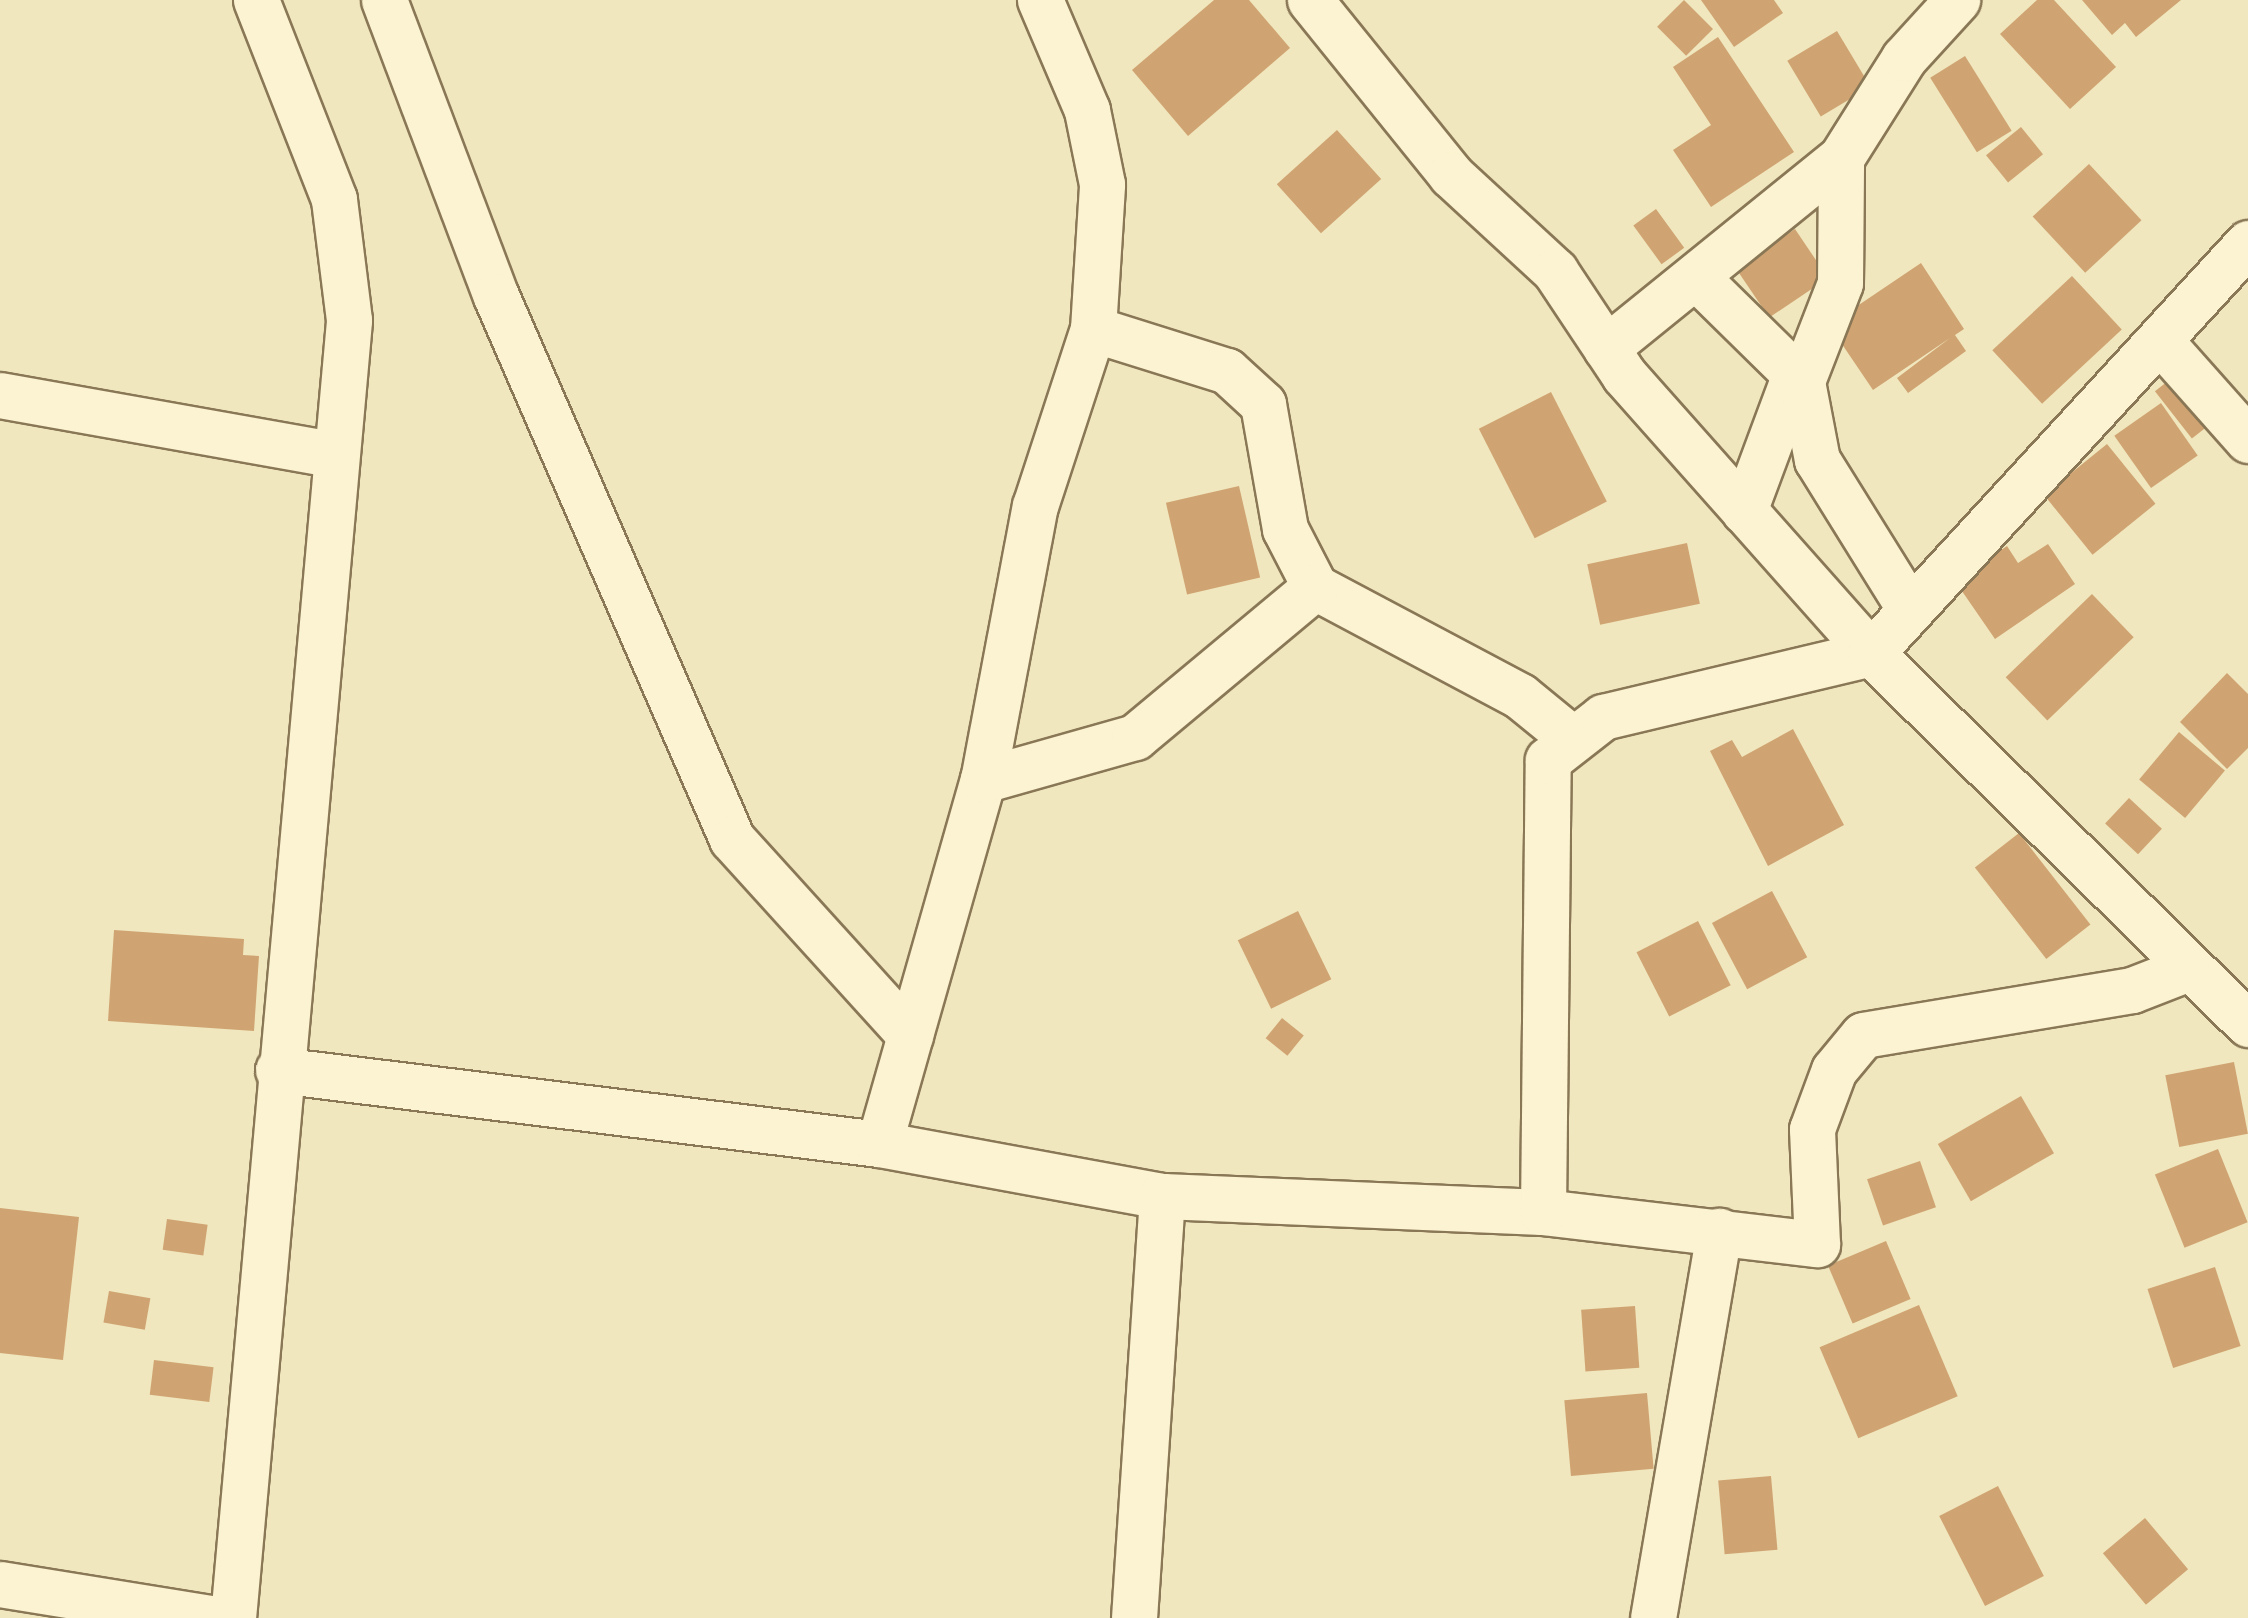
<!DOCTYPE html>
<style>
body{margin:0}
#map{position:relative;width:2248px;height:1618px;overflow:hidden;background:#f0e7be;font-family:"Roboto Serif",serif}
div>[style]{position:absolute}
.building>*{inset:0;background:#d0a472;transform-origin:0 0}
.roads{filter:drop-shadow(2px 0 #897756) drop-shadow(-2px 0 #897756) drop-shadow(0 2px #897756) drop-shadow(0 -2px #897756)}
.street>*{height:45px;margin:-22.5px;padding:0 22.5px;transform-origin:22.5px;border-radius:22.5px;background:#fbf3d1}
span{translate:-50% -50%;white-space:nowrap;text-align:center;line-height:1.15;-webkit-text-stroke:8px #f7f0ce;paint-order:stroke}
</style>
<div id="map">
<div class="building">
<div style="clip-path:polygon(1214px 0,1249px 0,1290px 48px,1188px 136px,1132px 70px)"></div>
<div style="left:1684px;top:0;width:41px;height:38px;rotate:45deg"></div>
<div style="clip-path:polygon(1701px 0,1774px 0,1783px 13px,1734px 47px)"></div>
<div style="clip-path:polygon(2037px 0,2054px 0,2116px 67px,2070px 109px,2000px 34px)"></div>
<div style="clip-path:polygon(2082px 0,2181px 0,2136px 37px,2125px 23px,2112px 35px)"></div>
<div style="left:1837px;top:31px;width:65px;height:58px;rotate:59deg"></div>
<div style="clip-path:polygon(1718px 37px,1794px 152px,1711px 207px,1673px 150px,1711px 125px,1673px 67px)"></div>
<div style="left:1965px;top:56px;width:88px;height:41px;rotate:58deg"></div>
<div style="left:2021px;top:127px;width:35px;height:45px;rotate:51deg"></div>
<div style="left:1337px;top:130px;width:66px;height:81px;rotate:48deg"></div>
<div style="left:2089px;top:164px;width:77px;height:77px;rotate:47deg"></div>
<div style="left:1656px;top:209px;width:48px;height:28px;rotate:54deg"></div>
<div style="left:1795px;top:229px;width:59px;height:71px;rotate:56deg"></div>
<div style="clip-path:polygon(1921px 263px,1964px 329px,1955px 335px,1966px 351px,1908px 393px,1897px 378px,1950px 338px,1873px 390px,1829px 325px)"></div>
<div style="left:2072px;top:276px;width:73px;height:109px;rotate:47deg"></div>
<div style="left:2177px;top:374px;width:60px;height:28px;rotate:52deg"></div>
<div style="left:1551px;top:392px;width:123px;height:81px;rotate:63deg"></div>
<div style="left:2161px;top:403px;width:64px;height:57px;rotate:55deg"></div>
<div style="left:2107px;top:444px;width:77px;height:81px;rotate:51deg"></div>
<div style="left:1239px;top:486px;width:94px;height:75px;rotate:77deg"></div>
<div style="left:1687px;top:543px;width:62px;height:102px;rotate:78deg"></div>
<div style="clip-path:polygon(2048px 544px,2075px 584px,1995px 639px,1955px 581px,2007px 546px,2018px 563px)"></div>
<div style="left:2092px;top:594px;width:60px;height:120px;rotate:46deg"></div>
<div style="clip-path:polygon(2227px 673px,2248px 694px,2248px 748px,2227px 769px,2180px 722px)"></div>
<div style="clip-path:polygon(1793px 729px,1844px 825px,1768px 866px,1710px 751px,1732px 740px,1742px 757px)"></div>
<div style="left:2179px;top:732px;width:60px;height:62px;rotate:40deg"></div>
<div style="left:2129px;top:798px;width:45px;height:35px;rotate:43deg"></div>
<div style="left:2019px;top:833px;width:116px;height:56px;rotate:52deg"></div>
<div style="left:1772px;top:891px;width:75px;height:68px;rotate:62deg"></div>
<div style="left:1298px;top:911px;width:76px;height:67px;rotate:64deg"></div>
<div style="left:1698px;top:921px;width:72px;height:69px;rotate:63deg"></div>
<div style="clip-path:polygon(114px 930px,244px 939px,243px 955px,259px 956px,254px 1031px,108px 1021px)"></div>
<div style="left:1282px;top:1018px;width:28px;height:26px;rotate:39deg"></div>
<div style="left:2234px;top:1062px;width:73px;height:70px;rotate:79deg"></div>
<div style="left:2021px;top:1096px;width:66px;height:96px;rotate:60deg"></div>
<div style="left:2218px;top:1149px;width:79px;height:68px;rotate:68deg"></div>
<div style="left:1920px;top:1161px;width:49px;height:56px;rotate:71deg"></div>
<div style="clip-path:polygon(0 1208px,79px 1217px,63px 1360px,0 1353px)"></div>
<div style="left:167px;top:1219px;width:41px;height:31px;rotate:8deg"></div>
<div style="left:1886px;top:1241px;width:63px;height:63px;rotate:67deg"></div>
<div style="left:2215px;top:1267px;width:83px;height:71px;rotate:72deg"></div>
<div style="left:109px;top:1291px;width:42px;height:32px;rotate:10deg"></div>
<div style="left:1919px;top:1305px;width:99px;height:108px;rotate:67deg"></div>
<div style="left:1635px;top:1306px;width:62px;height:54px;rotate:86deg"></div>
<div style="left:154px;top:1360px;width:60px;height:35px;rotate:7deg"></div>
<div style="left:1647px;top:1393px;width:76px;height:83px;rotate:85deg"></div>
<div style="left:1771px;top:1476px;width:74px;height:53px;rotate:85deg"></div>
<div style="left:1998px;top:1486px;width:101px;height:66px;rotate:63deg"></div>
<div style="left:2145px;top:1518px;width:67px;height:55px;rotate:50deg"></div>
</div>
<div class="roads">
<div class="street">
<div style="left:384px;top:0;width:316px;rotate:69.3deg"></div>
<div style="left:496px;top:296px;width:592px;rotate:66.51deg"></div>
<div style="left:732px;top:839px;width:265px;rotate:47.8deg"></div>
<div style="left:1310px;top:0;width:225px;rotate:51.1deg"></div>
<div style="left:1451px;top:175px;width:142px;rotate:42.7deg"></div>
<div style="left:1555px;top:271px;width:125px;rotate:56.4deg"></div>
<div style="left:1624px;top:375px;width:372px;rotate:48.4deg"></div>
<div style="left:1871px;top:653px;width:529px;rotate:44.54deg"></div>
<div style="left:1696px;top:277px;width:148px;rotate:44.5deg"></div>
<div style="left:1093px;top:329px;width:140px;rotate:17.4deg"></div>
<div style="left:1227px;top:371px;width:49px;rotate:42.5deg"></div>
<div style="left:1263px;top:404px;width:127px;rotate:80deg"></div>
<div style="left:1285px;top:529px;width:65px;rotate:62.7deg"></div>
<div style="left:1315px;top:587px;width:232px;rotate:28deg"></div>
<div style="left:1520px;top:696px;width:63px;rotate:39.2deg"></div>
<div style="left:2161px;top:342px;width:131px;rotate:48.4deg"></div>
<div style="left:1606px;top:348px;width:302px;rotate:-39deg"></div>
<div style="left:0;top:395px;width:341px;rotate:10.1deg"></div>
<div style="left:1744px;top:511px;width:146px;rotate:-69.6deg"></div>
<div style="left:1908px;top:606px;width:172px;rotate:-121.9deg"></div>
<div style="left:1817px;top:460px;width:80px;rotate:-100.8deg"></div>
<div style="left:1802px;top:381px;width:105px;rotate:-68.8deg"></div>
<div style="left:1840px;top:283px;width:125px;rotate:-89.5deg"></div>
<div style="left:1841px;top:158px;width:118px;rotate:-57.8deg"></div>
<div style="left:1904px;top:58px;width:79px;rotate:-47.6deg"></div>
<div style="left:983px;top:780px;width:158px;rotate:-15.8deg"></div>
<div style="left:1135px;top:737px;width:234px;rotate:-39.8deg"></div>
<div style="left:278px;top:1070px;width:606px;rotate:7.02deg"></div>
<div style="left:879px;top:1144px;width:288px;rotate:10.4deg"></div>
<div style="left:1162px;top:1196px;width:381px;rotate:2.4deg"></div>
<div style="left:1543px;top:1212px;width:276px;rotate:6.7deg"></div>
<div style="left:1817px;top:1244px;width:115px;rotate:-92.5deg"></div>
<div style="left:1812px;top:1129px;width:63px;rotate:-69.6deg"></div>
<div style="left:1834px;top:1070px;width:45px;rotate:-50.4deg"></div>
<div style="left:1863px;top:1035px;width:273px;rotate:-9.5deg"></div>
<div style="left:2132px;top:990px;width:58px;rotate:-21.3deg"></div>
<div style="left:879px;top:1144px;width:379px;rotate:-74.1deg"></div>
<div style="left:983px;top:780px;width:279px;rotate:-79.3deg"></div>
<div style="left:1035px;top:506px;width:186px;rotate:-71.9deg"></div>
<div style="left:1093px;top:329px;width:145px;rotate:-86.4deg"></div>
<div style="left:1102px;top:184px;width:76px;rotate:-101.5deg"></div>
<div style="left:1087px;top:110px;width:120px;rotate:-113.1deg"></div>
<div style="left:1543px;top:1212px;width:452px;rotate:-89.4deg"></div>
<div style="left:1548px;top:760px;width:70px;rotate:-38deg"></div>
<div style="left:1603px;top:717px;width:276px;rotate:-13.4deg"></div>
<div style="left:1871px;top:653px;width:557px;rotate:-47.4deg"></div>
<div style="left:0;top:1584px;width:214px;rotate:9.2deg"></div>
<div style="left:233px;top:1618px;width:1303px;rotate:-84.89deg"></div>
<div style="left:349px;top:320px;width:122px;rotate:-97.1deg"></div>
<div style="left:334px;top:199px;width:214px;rotate:-111.4deg"></div>
<div style="left:1134px;top:1618px;width:423px;rotate:-86.2deg"></div>
<div style="left:1653px;top:1618px;width:393px;rotate:-80.3deg"></div>
</div>
</div>
</div>
